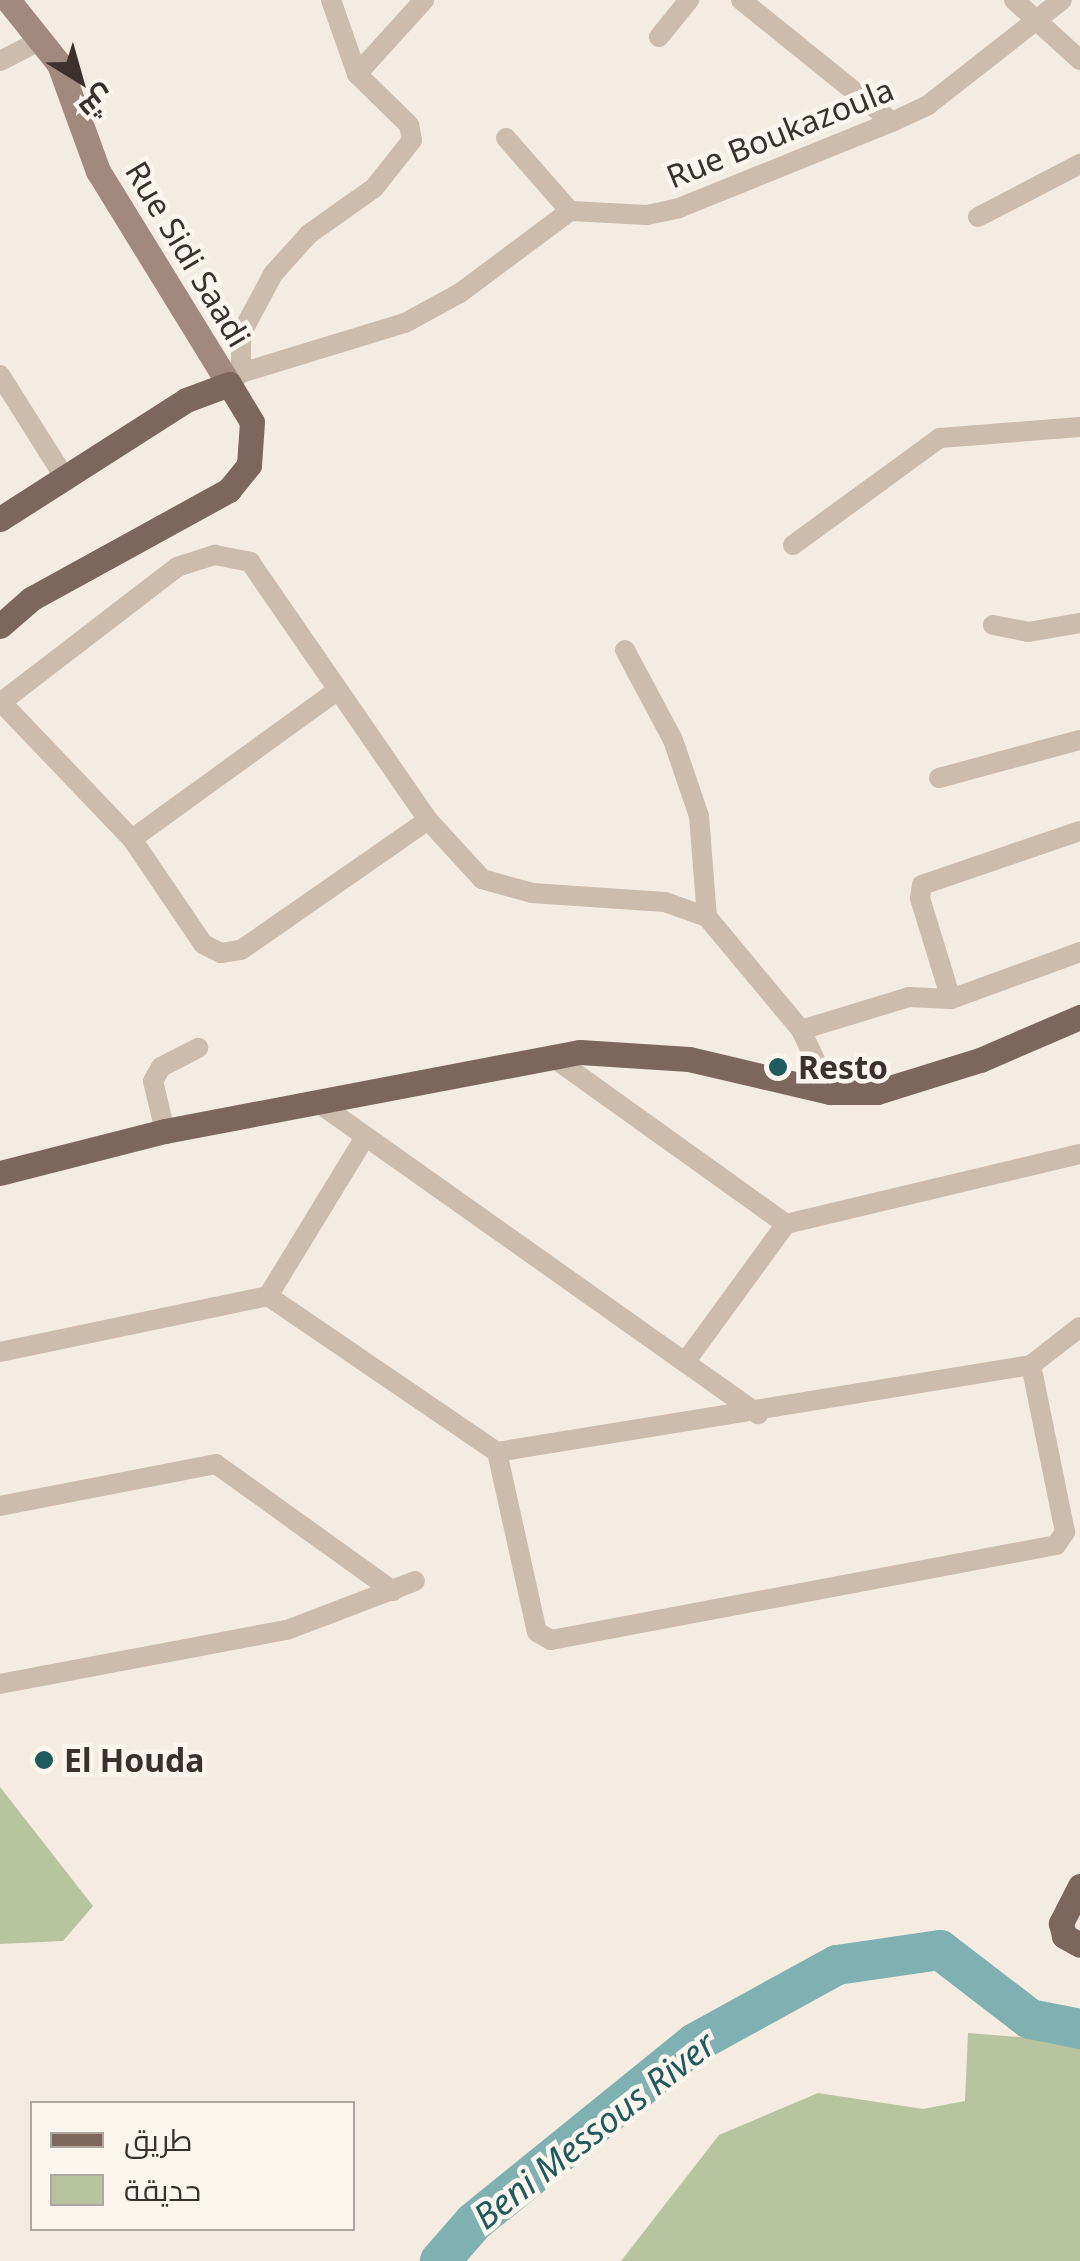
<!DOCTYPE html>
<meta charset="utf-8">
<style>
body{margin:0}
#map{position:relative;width:1080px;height:2261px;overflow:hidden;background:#f4ebe1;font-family:"Noto Sans",Cairo,sans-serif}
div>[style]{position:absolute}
.green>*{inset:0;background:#b8c4a0}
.river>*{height:40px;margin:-20px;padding:0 20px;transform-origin:20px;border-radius:20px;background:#7fb0b2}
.street>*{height:20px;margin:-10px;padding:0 10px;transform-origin:10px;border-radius:10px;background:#cdbbac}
.secondary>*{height:25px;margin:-12.5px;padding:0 12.5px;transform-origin:12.5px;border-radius:12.5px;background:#a18a7d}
.primary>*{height:25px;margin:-12.5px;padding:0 12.5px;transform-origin:12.5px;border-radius:12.5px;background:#7d675c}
.dots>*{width:28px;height:28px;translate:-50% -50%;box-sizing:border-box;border:5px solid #fbf5ee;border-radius:50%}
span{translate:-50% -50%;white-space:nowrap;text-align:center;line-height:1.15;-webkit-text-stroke:9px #fbf5ee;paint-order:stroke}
.street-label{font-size:32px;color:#3b302b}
.poi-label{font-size:32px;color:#3b302b;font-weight:700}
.left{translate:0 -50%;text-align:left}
.water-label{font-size:35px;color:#1f5a5e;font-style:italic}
.legend{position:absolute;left:30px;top:2101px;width:325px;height:130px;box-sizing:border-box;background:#fbf5ee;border:2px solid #aea6a0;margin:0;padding:12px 18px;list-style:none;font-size:30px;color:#3b302b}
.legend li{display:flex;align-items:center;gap:20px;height:50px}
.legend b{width:50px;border:2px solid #aea6a0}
.north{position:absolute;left:30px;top:30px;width:100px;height:100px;-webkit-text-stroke:8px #fbf5ee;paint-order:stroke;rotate:143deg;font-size:28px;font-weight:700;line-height:40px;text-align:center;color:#3b302b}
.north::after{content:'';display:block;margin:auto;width:35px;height:45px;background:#3b302b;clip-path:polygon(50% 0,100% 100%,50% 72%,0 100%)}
</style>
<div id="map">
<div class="green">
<div style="clip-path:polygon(0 1787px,93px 1906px,63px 1941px,0 1944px)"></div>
<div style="clip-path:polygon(968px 2033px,1080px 2042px,1080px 2261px,621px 2261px,719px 2135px,818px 2093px,923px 2109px,965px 2101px)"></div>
</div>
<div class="river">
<div style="left:440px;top:2261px;width:52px;rotate:-48.9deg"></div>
<div style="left:474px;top:2222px;width:284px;rotate:-39deg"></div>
<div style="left:695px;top:2043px;width:162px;rotate:-28.8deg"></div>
<div style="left:837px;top:1965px;width:104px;rotate:-8.3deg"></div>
<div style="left:940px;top:1950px;width:113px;rotate:37.5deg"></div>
<div style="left:1030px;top:2019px;width:51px;rotate:11.3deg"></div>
</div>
<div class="street">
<div style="left:741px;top:0;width:194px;rotate:38.9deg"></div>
<div style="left:1014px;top:0;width:89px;rotate:42.3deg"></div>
<div style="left:659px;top:37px;width:48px;rotate:-51deg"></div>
<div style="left:0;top:61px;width:46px;rotate:-27.1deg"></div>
<div style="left:357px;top:74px;width:100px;rotate:-47.8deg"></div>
<div style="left:506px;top:138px;width:97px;rotate:48.8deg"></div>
<div style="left:978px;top:217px;width:115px;rotate:-27.5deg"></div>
<div style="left:241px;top:373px;width:39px;rotate:-90deg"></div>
<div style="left:241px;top:334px;width:68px;rotate:-61.9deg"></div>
<div style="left:273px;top:274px;width:54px;rotate:-48deg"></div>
<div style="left:309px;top:234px;width:80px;rotate:-35.3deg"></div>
<div style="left:374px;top:188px;width:61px;rotate:-51.6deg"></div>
<div style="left:412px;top:140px;width:15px;rotate:-101deg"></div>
<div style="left:409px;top:125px;width:73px;rotate:-135.6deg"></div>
<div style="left:357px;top:74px;width:78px;rotate:-109.4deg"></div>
<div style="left:0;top:375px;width:124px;rotate:57.8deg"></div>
<div style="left:229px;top:384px;width:16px;rotate:-43deg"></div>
<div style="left:241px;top:373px;width:171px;rotate:-17deg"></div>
<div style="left:405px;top:323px;width:63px;rotate:-28.6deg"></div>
<div style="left:460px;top:293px;width:137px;rotate:-36.7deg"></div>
<div style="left:570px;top:211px;width:77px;rotate:3deg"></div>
<div style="left:647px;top:215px;width:33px;rotate:-12deg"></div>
<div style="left:679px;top:208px;width:230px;rotate:-22deg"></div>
<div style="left:892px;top:122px;width:40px;rotate:-25deg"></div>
<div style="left:928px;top:105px;width:170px;rotate:-38.1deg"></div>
<div style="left:793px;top:545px;width:182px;rotate:-36.1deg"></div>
<div style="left:940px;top:438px;width:140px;rotate:-4.5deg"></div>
<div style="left:993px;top:625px;width:36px;rotate:11deg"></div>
<div style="left:1028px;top:632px;width:53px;rotate:-9.8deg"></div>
<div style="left:625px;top:650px;width:102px;rotate:61.9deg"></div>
<div style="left:673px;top:740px;width:80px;rotate:71.1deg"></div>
<div style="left:699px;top:816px;width:101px;rotate:85.5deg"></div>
<div style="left:1px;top:702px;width:190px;rotate:46.3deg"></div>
<div style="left:132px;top:839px;width:127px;rotate:55.9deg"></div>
<div style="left:203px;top:944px;width:20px;rotate:27deg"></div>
<div style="left:221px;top:953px;width:20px;rotate:-9deg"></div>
<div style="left:241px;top:950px;width:228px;rotate:-34.8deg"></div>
<div style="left:0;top:703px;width:223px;rotate:-37.5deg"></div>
<div style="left:177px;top:567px;width:40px;rotate:-18deg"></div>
<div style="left:215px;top:555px;width:36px;rotate:11deg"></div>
<div style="left:250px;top:562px;width:313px;rotate:55.4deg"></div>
<div style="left:428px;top:820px;width:80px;rotate:47.5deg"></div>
<div style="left:482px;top:879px;width:52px;rotate:15.6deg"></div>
<div style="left:532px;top:893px;width:133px;rotate:3.9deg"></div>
<div style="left:665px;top:902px;width:45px;rotate:19.7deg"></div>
<div style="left:707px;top:917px;width:147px;rotate:50.2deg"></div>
<div style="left:801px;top:1030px;width:68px;rotate:64.9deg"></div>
<div style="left:939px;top:778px;width:146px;rotate:-15.1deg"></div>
<div style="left:132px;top:839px;width:251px;rotate:-35.9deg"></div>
<div style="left:951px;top:999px;width:106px;rotate:-107.1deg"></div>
<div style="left:920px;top:898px;width:13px;rotate:-81deg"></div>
<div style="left:922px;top:885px;width:167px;rotate:-18.9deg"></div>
<div style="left:801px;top:1030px;width:113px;rotate:-17deg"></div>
<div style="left:909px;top:997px;width:42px;rotate:2.7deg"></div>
<div style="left:951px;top:999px;width:137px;rotate:-20deg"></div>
<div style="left:554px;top:1058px;width:285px;rotate:35.6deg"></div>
<div style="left:786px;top:1224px;width:302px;rotate:-13.4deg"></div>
<div style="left:320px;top:1104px;width:537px;rotate:35.29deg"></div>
<div style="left:165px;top:1131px;width:51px;rotate:-103.5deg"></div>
<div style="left:153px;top:1081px;width:16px;rotate:-60deg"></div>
<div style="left:161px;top:1067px;width:42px;rotate:-27.2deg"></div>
<div style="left:268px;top:1296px;width:186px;rotate:-58.6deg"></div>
<div style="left:0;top:1352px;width:274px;rotate:-11.8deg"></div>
<div style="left:268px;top:1296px;width:277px;rotate:34.3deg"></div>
<div style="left:497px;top:1452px;width:184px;rotate:77.5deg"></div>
<div style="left:537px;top:1632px;width:16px;rotate:30deg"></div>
<div style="left:551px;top:1640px;width:514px;rotate:-10.65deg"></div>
<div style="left:1056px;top:1545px;width:16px;rotate:-55deg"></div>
<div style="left:1065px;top:1532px;width:170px;rotate:-101.5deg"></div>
<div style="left:686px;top:1361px;width:170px;rotate:-53.9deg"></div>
<div style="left:497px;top:1452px;width:541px;rotate:-9.25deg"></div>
<div style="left:1031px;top:1365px;width:62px;rotate:-37.8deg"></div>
<div style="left:0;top:1506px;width:220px;rotate:-11deg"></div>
<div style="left:216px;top:1464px;width:218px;rotate:35.7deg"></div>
<div style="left:0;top:1684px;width:292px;rotate:-10.7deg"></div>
<div style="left:287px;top:1630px;width:137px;rotate:-20.9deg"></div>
</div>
<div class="secondary">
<div style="left:8px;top:0;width:82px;rotate:51.4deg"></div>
<div style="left:59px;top:64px;width:114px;rotate:70deg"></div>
<div style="left:98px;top:171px;width:250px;rotate:58.4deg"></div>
</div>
<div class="primary">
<div style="left:0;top:519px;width:221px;rotate:-32.6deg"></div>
<div style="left:186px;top:400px;width:46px;rotate:-20.4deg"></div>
<div style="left:229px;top:384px;width:44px;rotate:58.8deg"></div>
<div style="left:252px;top:422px;width:43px;rotate:94deg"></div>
<div style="left:249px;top:465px;width:32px;rotate:129deg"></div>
<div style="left:229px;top:490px;width:226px;rotate:151.2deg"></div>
<div style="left:31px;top:599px;width:41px;rotate:138.9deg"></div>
<div style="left:0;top:1173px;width:170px;rotate:-14.3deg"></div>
<div style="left:165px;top:1131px;width:422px;rotate:-10.8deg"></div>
<div style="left:580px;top:1052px;width:109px;rotate:3.7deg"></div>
<div style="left:689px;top:1059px;width:145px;rotate:13.2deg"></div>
<div style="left:830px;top:1092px;width:47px"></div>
<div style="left:877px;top:1092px;width:108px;rotate:-17.3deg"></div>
<div style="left:980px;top:1060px;width:109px;rotate:-23.3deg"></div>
<div style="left:1080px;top:1886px;width:42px;rotate:117.2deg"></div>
<div style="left:1061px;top:1923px;width:13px;rotate:77deg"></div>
<div style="left:1064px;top:1936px;width:18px;rotate:29deg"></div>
</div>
<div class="dots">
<div style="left:778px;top:1067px;background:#1f5a5e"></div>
<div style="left:44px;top:1760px;background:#1f5a5e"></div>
</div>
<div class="street-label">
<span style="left:780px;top:133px;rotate:-22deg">Rue Boukazoula</span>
<span style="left:188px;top:254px;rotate:59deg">Rue Sidi Saadi</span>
</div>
<div class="poi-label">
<span class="left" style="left:798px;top:1067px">Resto</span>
<span class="left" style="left:64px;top:1760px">El Houda</span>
</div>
<div class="water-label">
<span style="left:594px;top:2130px;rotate:-38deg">Beni Messous River</span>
</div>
<ul class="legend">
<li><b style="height:12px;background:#7d675c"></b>طريق</li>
<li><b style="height:28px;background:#b8c4a0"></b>حديقة</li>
</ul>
<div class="north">ش</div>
</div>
